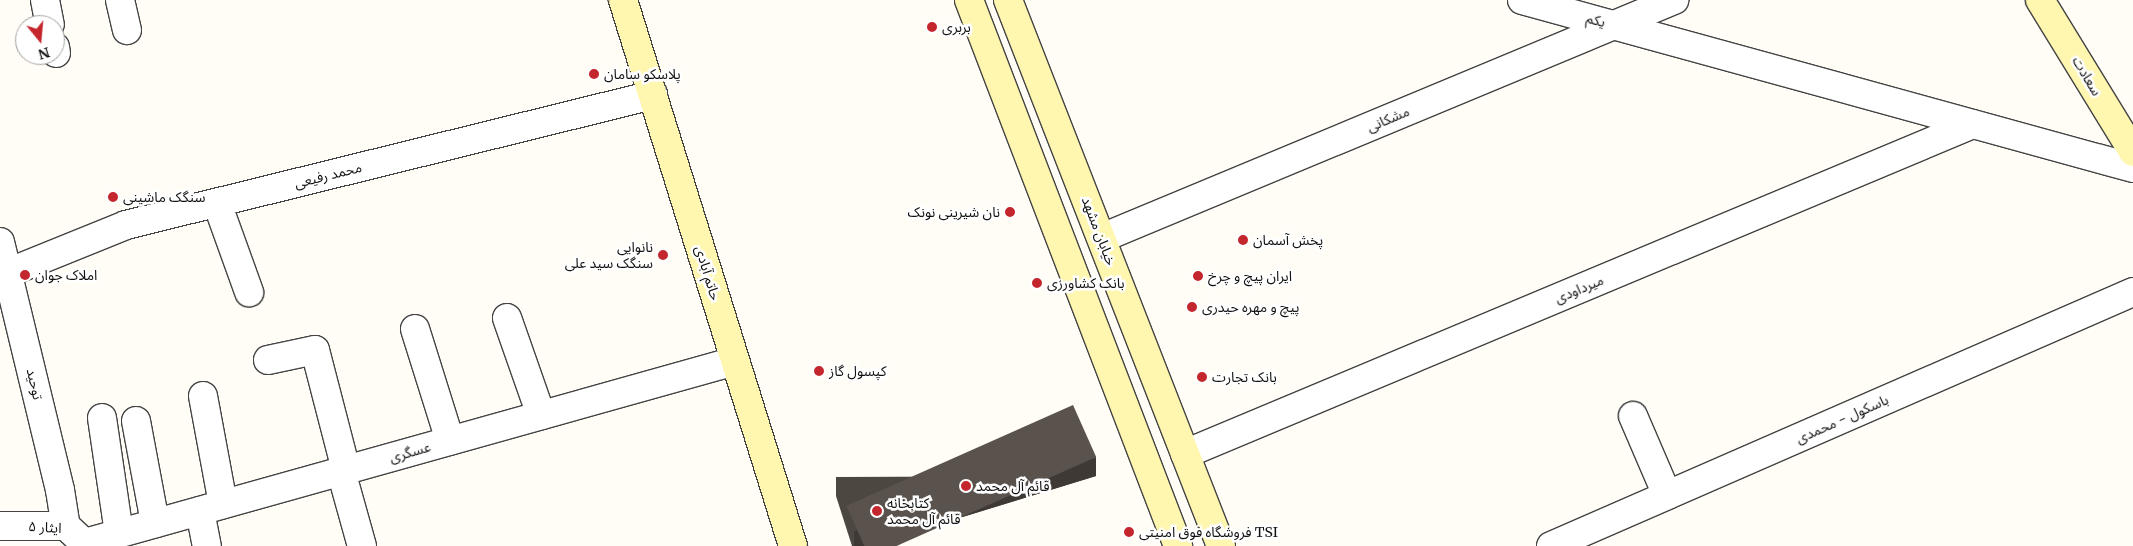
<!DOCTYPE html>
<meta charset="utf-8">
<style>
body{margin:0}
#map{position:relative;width:2133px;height:546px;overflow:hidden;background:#fffdf5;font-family:Merriweather,"Noto Sans Arabic",serif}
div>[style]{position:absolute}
.roads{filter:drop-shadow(1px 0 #444) drop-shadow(-1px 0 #444) drop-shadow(0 1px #444) drop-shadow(0 -1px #444)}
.street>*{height:28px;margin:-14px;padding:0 14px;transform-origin:14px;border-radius:14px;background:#fff}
.secondary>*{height:28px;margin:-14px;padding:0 14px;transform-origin:14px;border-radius:14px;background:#fff6b0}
.wall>*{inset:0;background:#4d4742}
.shaded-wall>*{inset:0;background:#3f3936}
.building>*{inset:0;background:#5a524d;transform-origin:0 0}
.dots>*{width:14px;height:14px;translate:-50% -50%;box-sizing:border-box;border:2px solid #fff;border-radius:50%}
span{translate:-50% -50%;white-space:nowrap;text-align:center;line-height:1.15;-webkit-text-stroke:5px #fff;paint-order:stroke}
.street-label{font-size:14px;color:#111}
.poi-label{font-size:14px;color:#111}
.left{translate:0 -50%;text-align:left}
.right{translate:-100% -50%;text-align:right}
.north{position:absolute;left:15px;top:15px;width:50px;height:50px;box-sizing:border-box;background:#fff;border:1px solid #a0a0a0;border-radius:50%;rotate:163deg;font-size:14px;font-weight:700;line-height:20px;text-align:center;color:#111}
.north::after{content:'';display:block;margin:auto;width:18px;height:22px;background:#c4262e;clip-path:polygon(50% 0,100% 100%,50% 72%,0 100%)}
</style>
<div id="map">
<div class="roads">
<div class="street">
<div style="left:45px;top:0;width:25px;rotate:79deg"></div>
<div style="left:120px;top:0;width:31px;rotate:77deg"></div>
<div style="left:1522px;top:0;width:634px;rotate:15.37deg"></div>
<div style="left:55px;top:47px;width:6px;rotate:81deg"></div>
<div style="left:217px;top:203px;width:95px;rotate:70.2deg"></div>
<div style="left:1102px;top:238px;width:620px;rotate:-22.59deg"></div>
<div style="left:0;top:242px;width:255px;rotate:76.4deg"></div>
<div style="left:60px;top:490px;width:36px;rotate:81deg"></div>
<div style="left:0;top:276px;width:136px;rotate:-22deg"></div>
<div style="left:126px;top:225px;width:543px;rotate:-13.86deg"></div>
<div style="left:507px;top:318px;width:103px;rotate:70.7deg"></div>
<div style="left:415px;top:329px;width:117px;rotate:72.6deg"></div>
<div style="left:268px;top:360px;width:48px;rotate:-12deg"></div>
<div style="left:315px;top:350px;width:124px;rotate:75.5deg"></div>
<div style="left:203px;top:396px;width:110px;rotate:79.5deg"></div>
<div style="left:1633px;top:416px;width:86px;rotate:66.7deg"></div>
<div style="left:102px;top:418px;width:116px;rotate:81.6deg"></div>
<div style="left:136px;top:421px;width:104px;rotate:79.4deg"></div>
<div style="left:1185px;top:454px;width:854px;rotate:-22.72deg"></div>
<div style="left:341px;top:471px;width:78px;rotate:74.4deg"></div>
<div style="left:200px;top:511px;width:36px;rotate:79deg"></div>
<div style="left:0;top:526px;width:66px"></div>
<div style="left:66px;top:526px;width:19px;rotate:43deg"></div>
<div style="left:85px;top:543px;width:675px;rotate:-15.64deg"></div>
<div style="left:1551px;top:546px;width:635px;rotate:-23.58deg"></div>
</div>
<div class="secondary">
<div style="left:623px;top:0;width:572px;rotate:72.71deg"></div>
<div style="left:969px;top:0;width:585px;rotate:69.05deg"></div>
<div style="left:1008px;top:0;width:586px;rotate:68.69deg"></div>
<div style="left:2040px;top:0;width:178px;rotate:58.5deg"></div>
</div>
</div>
<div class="wall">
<div style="clip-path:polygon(1096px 476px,868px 546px,852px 546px,836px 496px,836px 477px)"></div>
</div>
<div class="shaded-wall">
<div style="clip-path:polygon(1096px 457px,1096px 476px,868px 546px,854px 546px,854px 531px)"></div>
</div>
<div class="building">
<div style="left:1073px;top:405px;width:57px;height:248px;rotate:66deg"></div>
</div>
<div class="dots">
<div style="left:932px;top:27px;background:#c4262e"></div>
<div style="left:594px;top:74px;background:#c4262e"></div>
<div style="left:113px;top:197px;background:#c4262e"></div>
<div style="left:1010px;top:212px;background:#c4262e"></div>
<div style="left:1243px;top:240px;background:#c4262e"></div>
<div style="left:663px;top:255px;background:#c4262e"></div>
<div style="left:25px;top:275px;background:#c4262e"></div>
<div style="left:1198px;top:276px;background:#c4262e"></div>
<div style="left:1037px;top:283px;background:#c4262e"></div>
<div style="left:1192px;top:307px;background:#c4262e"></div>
<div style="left:819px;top:371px;background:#c4262e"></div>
<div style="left:1202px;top:377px;background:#c4262e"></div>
<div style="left:966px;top:486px;background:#c4262e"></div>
<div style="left:877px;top:511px;background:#c4262e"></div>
<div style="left:1129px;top:532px;background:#c4262e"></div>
</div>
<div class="street-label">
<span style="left:1596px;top:20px;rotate:15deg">یکم</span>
<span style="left:2087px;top:76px;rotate:59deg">سعادت</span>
<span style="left:1388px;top:119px;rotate:-23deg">مشکانی</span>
<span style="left:328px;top:175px;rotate:-14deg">محمد رفیعی</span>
<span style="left:1099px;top:231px;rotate:69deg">خیابان مشهد</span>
<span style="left:708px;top:273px;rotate:73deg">حاتم آبادی</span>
<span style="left:1579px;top:289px;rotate:-23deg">میرداودی</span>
<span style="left:35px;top:384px;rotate:77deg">توحید</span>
<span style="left:1842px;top:419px;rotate:-24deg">باسکول - محمدی</span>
<span style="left:410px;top:452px;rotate:-16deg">عسگری</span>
<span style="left:45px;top:527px;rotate:3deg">ایثار ۵</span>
</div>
<div class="poi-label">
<span class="left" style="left:942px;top:27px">بربری</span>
<span class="left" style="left:604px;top:74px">پلاسکو سامان</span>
<span class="left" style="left:123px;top:197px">سنگک ماشینی</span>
<span class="right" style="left:1000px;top:212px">نان شیرینی نونک</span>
<span class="left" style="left:1253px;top:240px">پخش آسمان</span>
<span class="right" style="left:653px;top:255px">نانوایی<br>سنگک سید علی</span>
<span class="left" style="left:35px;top:275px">املاک جوان</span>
<span class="left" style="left:1208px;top:276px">ایران پیچ و چرخ</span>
<span class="left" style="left:1047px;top:283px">بانک کشاورزی</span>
<span class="left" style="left:1202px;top:307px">پیچ و مهره حیدری</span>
<span class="left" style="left:829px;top:371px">کپسول گاز</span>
<span class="left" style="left:1212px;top:377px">بانک تجارت</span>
<span class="left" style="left:976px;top:486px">قائم آل محمد</span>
<span class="left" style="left:887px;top:511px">کتابخانه<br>قائم آل محمد</span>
<span class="left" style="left:1139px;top:532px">فروشگاه فوق امنیتی TSI</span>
</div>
<div class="north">N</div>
</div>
